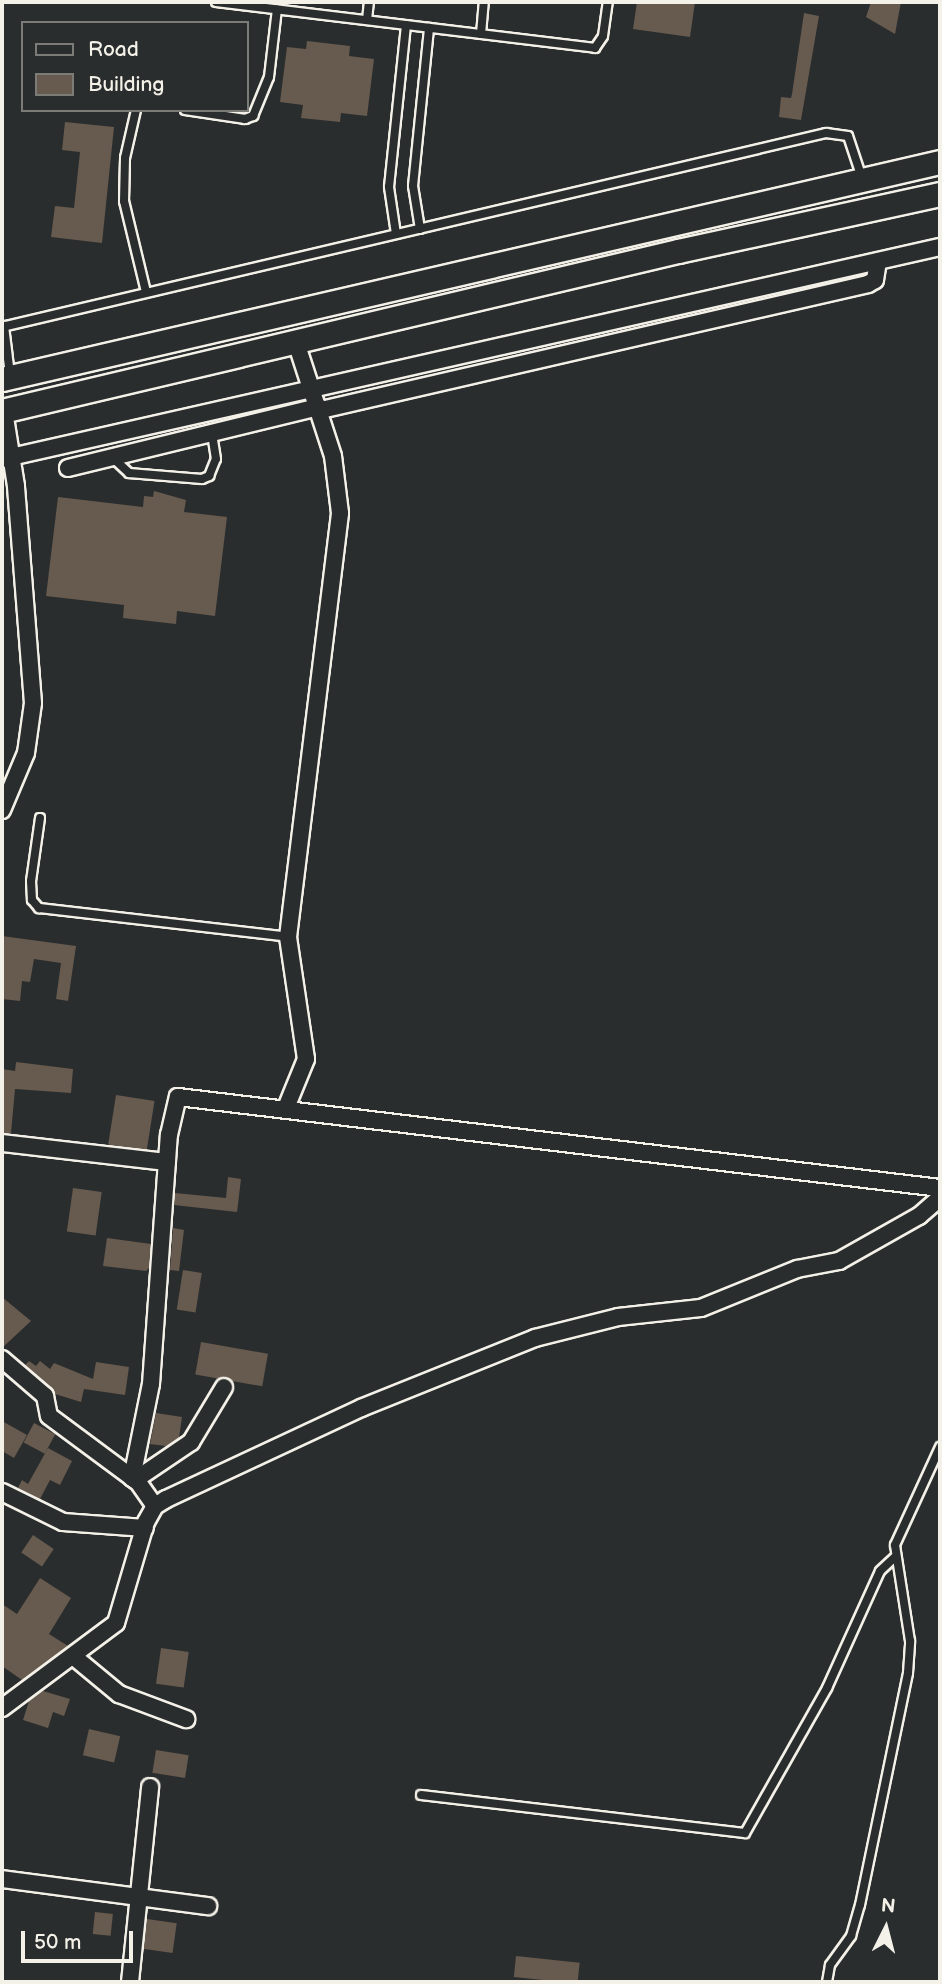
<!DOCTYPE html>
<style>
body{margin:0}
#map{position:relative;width:942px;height:1984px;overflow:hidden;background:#2a2d2e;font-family:"Balsamiq Sans",sans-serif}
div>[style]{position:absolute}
.building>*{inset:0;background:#675a4e;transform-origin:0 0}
.path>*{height:2.5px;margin-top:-1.25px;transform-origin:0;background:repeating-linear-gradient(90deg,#f4f1e8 0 2px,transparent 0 7px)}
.roads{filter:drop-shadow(2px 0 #f4f1e8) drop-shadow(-2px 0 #f4f1e8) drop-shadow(0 2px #f4f1e8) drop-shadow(0 -2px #f4f1e8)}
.lane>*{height:8px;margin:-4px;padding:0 4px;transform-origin:4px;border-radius:4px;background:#2a2d2e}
.street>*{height:16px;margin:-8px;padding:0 8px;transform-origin:8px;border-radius:8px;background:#2a2d2e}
.secondary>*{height:23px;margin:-11.5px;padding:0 11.5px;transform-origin:11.5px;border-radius:11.5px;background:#2a2d2e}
span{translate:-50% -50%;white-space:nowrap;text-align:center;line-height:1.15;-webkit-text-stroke:5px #2a2d2e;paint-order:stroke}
.frame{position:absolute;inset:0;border:4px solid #f4f1e8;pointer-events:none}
.legend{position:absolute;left:21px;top:21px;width:228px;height:91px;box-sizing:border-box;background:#2a2d2e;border:2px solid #7b7b78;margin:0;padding:9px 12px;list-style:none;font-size:21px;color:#f4f1e8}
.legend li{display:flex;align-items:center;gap:14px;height:35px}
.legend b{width:35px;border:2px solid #7b7b78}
.north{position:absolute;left:851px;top:1893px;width:70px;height:70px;-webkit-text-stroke:5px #2a2d2e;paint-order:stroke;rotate:6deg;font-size:19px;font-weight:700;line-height:28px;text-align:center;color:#f4f1e8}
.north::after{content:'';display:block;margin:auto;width:24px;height:32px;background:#f4f1e8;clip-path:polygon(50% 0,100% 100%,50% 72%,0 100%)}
.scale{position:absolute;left:21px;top:1931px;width:112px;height:32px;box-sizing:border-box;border:4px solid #f4f1e8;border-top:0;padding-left:9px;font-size:21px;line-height:24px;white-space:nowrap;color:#f4f1e8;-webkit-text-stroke:5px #2a2d2e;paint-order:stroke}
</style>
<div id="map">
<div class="building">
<div style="clip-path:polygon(637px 2px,695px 2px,690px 37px,633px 29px)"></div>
<div style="clip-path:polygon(871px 2px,901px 2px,895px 34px,866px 17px)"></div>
<div style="clip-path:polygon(804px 13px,819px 16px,801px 120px,779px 117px,781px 97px,791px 98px,792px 94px)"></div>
<div style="clip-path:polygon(307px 41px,350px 46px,349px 56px,374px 59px,367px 116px,341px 113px,340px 122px,301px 118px,303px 105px,280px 102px,287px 47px,306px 49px)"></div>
<div style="clip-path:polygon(65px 122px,114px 127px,102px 243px,51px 237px,55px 206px,74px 208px,80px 152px,62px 150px)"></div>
<div style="clip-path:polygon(154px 491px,186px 500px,184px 512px,227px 517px,215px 616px,177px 611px,176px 624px,123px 618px,124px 605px,46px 596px,58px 497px,143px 507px,144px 496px,153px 497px)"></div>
<div style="clip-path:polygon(2px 936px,76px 946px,68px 1001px,56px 999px,61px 963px,34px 959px,30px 982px,22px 981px,20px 1001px,2px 999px)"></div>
<div style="clip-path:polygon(16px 1062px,73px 1069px,71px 1093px,15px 1089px,11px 1133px,2px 1133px,2px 1069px,15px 1071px)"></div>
<div style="left:116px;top:1095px;width:39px;height:50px;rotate:9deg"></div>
<div style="clip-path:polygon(228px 1177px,241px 1179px,237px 1212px,174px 1205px,175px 1193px,226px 1198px)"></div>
<div style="left:73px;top:1188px;width:29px;height:44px;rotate:8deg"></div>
<div style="clip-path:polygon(173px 1228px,184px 1230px,179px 1271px,170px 1270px)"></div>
<div style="clip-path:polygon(107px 1238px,151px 1244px,149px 1268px,146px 1271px,103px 1266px)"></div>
<div style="left:183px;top:1270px;width:19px;height:40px;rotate:9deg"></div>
<div style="clip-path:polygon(2px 1297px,31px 1321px,2px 1348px)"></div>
<div style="left:201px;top:1342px;width:68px;height:33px;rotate:10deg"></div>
<div style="clip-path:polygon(29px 1361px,36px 1366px,40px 1361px,50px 1369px,54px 1363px,93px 1379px,96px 1362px,129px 1367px,125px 1395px,84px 1389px,81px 1402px,55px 1394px,25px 1365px)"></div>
<div style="clip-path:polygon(156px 1413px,182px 1417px,179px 1438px,166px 1446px,150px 1444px)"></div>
<div style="clip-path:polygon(2px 1421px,27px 1435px,14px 1458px,2px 1451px)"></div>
<div style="left:34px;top:1423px;width:24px;height:22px;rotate:28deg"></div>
<div style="clip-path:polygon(48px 1448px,72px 1461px,60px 1485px,50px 1480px,40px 1499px,18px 1488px,22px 1480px,28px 1484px)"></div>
<div style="left:33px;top:1535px;width:25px;height:21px;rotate:34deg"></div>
<div style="clip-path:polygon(40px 1578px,71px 1598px,49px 1634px,68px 1646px,22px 1680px,2px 1666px,2px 1604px,17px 1614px)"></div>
<div style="left:161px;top:1648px;width:28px;height:36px;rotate:8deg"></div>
<div style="clip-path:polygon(43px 1691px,70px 1699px,64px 1716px,53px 1712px,48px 1728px,23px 1720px,29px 1701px)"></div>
<div style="left:89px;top:1729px;width:32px;height:27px;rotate:13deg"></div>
<div style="left:156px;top:1750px;width:33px;height:23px;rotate:9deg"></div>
<div style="left:95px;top:1912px;width:18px;height:22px;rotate:6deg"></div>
<div style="left:147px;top:1919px;width:30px;height:30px;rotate:8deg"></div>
<div style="left:516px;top:1956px;width:64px;height:21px;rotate:6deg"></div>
</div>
<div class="path">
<div style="left:2px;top:306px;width:10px;rotate:84deg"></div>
</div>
<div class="roads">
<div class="lane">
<div style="left:216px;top:2px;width:382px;rotate:6.9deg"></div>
<div style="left:595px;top:48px;width:14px;rotate:-56deg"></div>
<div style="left:603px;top:36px;width:34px;rotate:-82deg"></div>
<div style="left:367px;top:20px;width:18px;rotate:-84deg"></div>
<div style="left:481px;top:34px;width:32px;rotate:-85deg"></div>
<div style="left:136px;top:110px;width:49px;rotate:102.9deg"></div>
<div style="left:125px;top:158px;width:43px;rotate:91.3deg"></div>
<div style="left:124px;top:201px;width:94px;rotate:76.4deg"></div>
<div style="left:185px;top:110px;width:61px;rotate:8.5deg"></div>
<div style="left:245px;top:119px;width:9px;rotate:-21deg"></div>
<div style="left:253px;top:116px;width:42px;rotate:-67.7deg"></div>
<div style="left:269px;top:77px;width:68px;rotate:-83.3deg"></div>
<div style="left:420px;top:229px;width:44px;rotate:-99.2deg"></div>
<div style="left:413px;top:186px;width:159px;rotate:-84.2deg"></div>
<div style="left:396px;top:234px;width:48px;rotate:-98.5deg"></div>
<div style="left:389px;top:187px;width:163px;rotate:-84deg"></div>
<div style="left:4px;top:326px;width:49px;rotate:83deg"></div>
<div style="left:2px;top:327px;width:847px;rotate:-13.25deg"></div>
<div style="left:826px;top:133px;width:22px;rotate:8deg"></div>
<div style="left:848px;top:136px;width:44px;rotate:71.6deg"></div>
<div style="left:113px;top:458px;width:22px;rotate:43deg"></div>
<div style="left:129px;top:473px;width:73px;rotate:4.7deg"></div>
<div style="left:202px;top:479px;width:8px;rotate:-23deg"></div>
<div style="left:209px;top:476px;width:18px;rotate:-68deg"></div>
<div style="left:216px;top:459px;width:25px;rotate:-99deg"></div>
<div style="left:40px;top:818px;width:64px;rotate:98.1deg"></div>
<div style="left:31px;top:881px;width:19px;rotate:87deg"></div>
<div style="left:32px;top:900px;width:11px;rotate:49deg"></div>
<div style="left:39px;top:908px;width:251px;rotate:6.6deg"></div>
<div style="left:421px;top:1795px;width:326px;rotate:6.7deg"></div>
<div style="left:745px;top:1833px;width:167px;rotate:-60.5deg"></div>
<div style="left:827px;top:1688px;width:128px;rotate:-65.6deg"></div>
<div style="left:880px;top:1571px;width:21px;rotate:-43deg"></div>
<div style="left:827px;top:1982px;width:17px;rotate:-80deg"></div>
<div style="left:830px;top:1965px;width:36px;rotate:-54deg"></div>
<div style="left:851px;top:1936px;width:32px;rotate:-74deg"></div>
<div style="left:860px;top:1905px;width:237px;rotate:-78.3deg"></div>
<div style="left:908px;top:1673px;width:32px;rotate:-86deg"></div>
<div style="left:910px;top:1641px;width:97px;rotate:-98.9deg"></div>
<div style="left:895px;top:1545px;width:108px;rotate:-65.3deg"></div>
</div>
<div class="street">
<div style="left:321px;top:410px;width:561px;rotate:-12.97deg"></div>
<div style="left:868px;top:284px;width:8px;rotate:-30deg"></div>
<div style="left:875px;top:280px;width:19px;rotate:-81deg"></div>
<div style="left:2px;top:459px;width:962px;rotate:-12.74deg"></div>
<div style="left:68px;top:468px;width:258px;rotate:-13.7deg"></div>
<div style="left:2px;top:810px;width:62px;rotate:-67.2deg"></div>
<div style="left:26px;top:753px;width:50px;rotate:-82deg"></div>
<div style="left:33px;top:703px;width:218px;rotate:-94.5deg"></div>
<div style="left:16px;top:486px;width:76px;rotate:-99.1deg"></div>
<div style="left:286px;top:1108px;width:53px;rotate:-67.8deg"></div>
<div style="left:306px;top:1059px;width:123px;rotate:-98.4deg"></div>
<div style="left:288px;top:937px;width:427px;rotate:-83deg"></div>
<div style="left:340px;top:513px;width:57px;rotate:-97deg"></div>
<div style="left:333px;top:456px;width:120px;rotate:-108deg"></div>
<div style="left:2px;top:1143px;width:166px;rotate:6.6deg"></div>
<div style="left:2px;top:1359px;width:57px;rotate:40.7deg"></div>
<div style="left:45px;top:1396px;width:20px;rotate:79deg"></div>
<div style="left:49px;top:1416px;width:111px;rotate:36.6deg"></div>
<div style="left:138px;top:1482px;width:29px;rotate:55deg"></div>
<div style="left:132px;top:1478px;width:96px;rotate:-78.6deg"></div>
<div style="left:151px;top:1384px;width:250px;rotate:-85.9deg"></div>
<div style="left:169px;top:1135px;width:39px;rotate:-77deg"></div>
<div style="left:178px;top:1097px;width:767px;rotate:6.81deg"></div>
<div style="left:135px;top:1480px;width:68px;rotate:-34.2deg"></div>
<div style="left:191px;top:1442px;width:64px;rotate:-59deg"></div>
<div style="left:2px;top:1492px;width:68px;rotate:26.2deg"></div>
<div style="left:63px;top:1522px;width:82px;rotate:4.2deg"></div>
<div style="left:73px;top:1656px;width:60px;rotate:39.6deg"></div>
<div style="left:119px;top:1694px;width:72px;rotate:20.5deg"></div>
<div style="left:2px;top:1708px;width:142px;rotate:-36.7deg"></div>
<div style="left:116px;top:1623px;width:105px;rotate:-73.5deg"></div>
<div style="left:146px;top:1522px;width:18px;rotate:-61deg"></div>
<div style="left:155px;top:1506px;width:13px;rotate:-32deg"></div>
<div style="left:166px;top:1499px;width:215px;rotate:-25deg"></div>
<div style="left:361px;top:1408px;width:188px;rotate:-21.9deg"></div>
<div style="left:535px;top:1338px;width:86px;rotate:-14.2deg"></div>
<div style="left:618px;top:1317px;width:83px;rotate:-6.2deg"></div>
<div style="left:701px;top:1308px;width:104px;rotate:-22.1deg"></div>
<div style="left:797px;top:1269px;width:43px;rotate:-10.8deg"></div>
<div style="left:839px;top:1261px;width:92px;rotate:-29.4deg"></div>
<div style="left:919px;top:1216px;width:28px;rotate:-41deg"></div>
<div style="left:2px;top:1879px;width:208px;rotate:7.5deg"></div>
<div style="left:130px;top:1982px;width:196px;rotate:-84.1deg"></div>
</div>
<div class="secondary">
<div style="left:2px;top:379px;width:963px;rotate:-13.03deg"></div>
<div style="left:2px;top:411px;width:695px;rotate:-13.32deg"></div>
<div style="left:678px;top:251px;width:268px;rotate:-12.3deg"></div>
</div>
</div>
<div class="frame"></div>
<ul class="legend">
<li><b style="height:9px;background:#2a2d2e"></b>Road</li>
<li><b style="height:19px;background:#675a4e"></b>Building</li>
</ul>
<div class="north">N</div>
<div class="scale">50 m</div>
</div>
